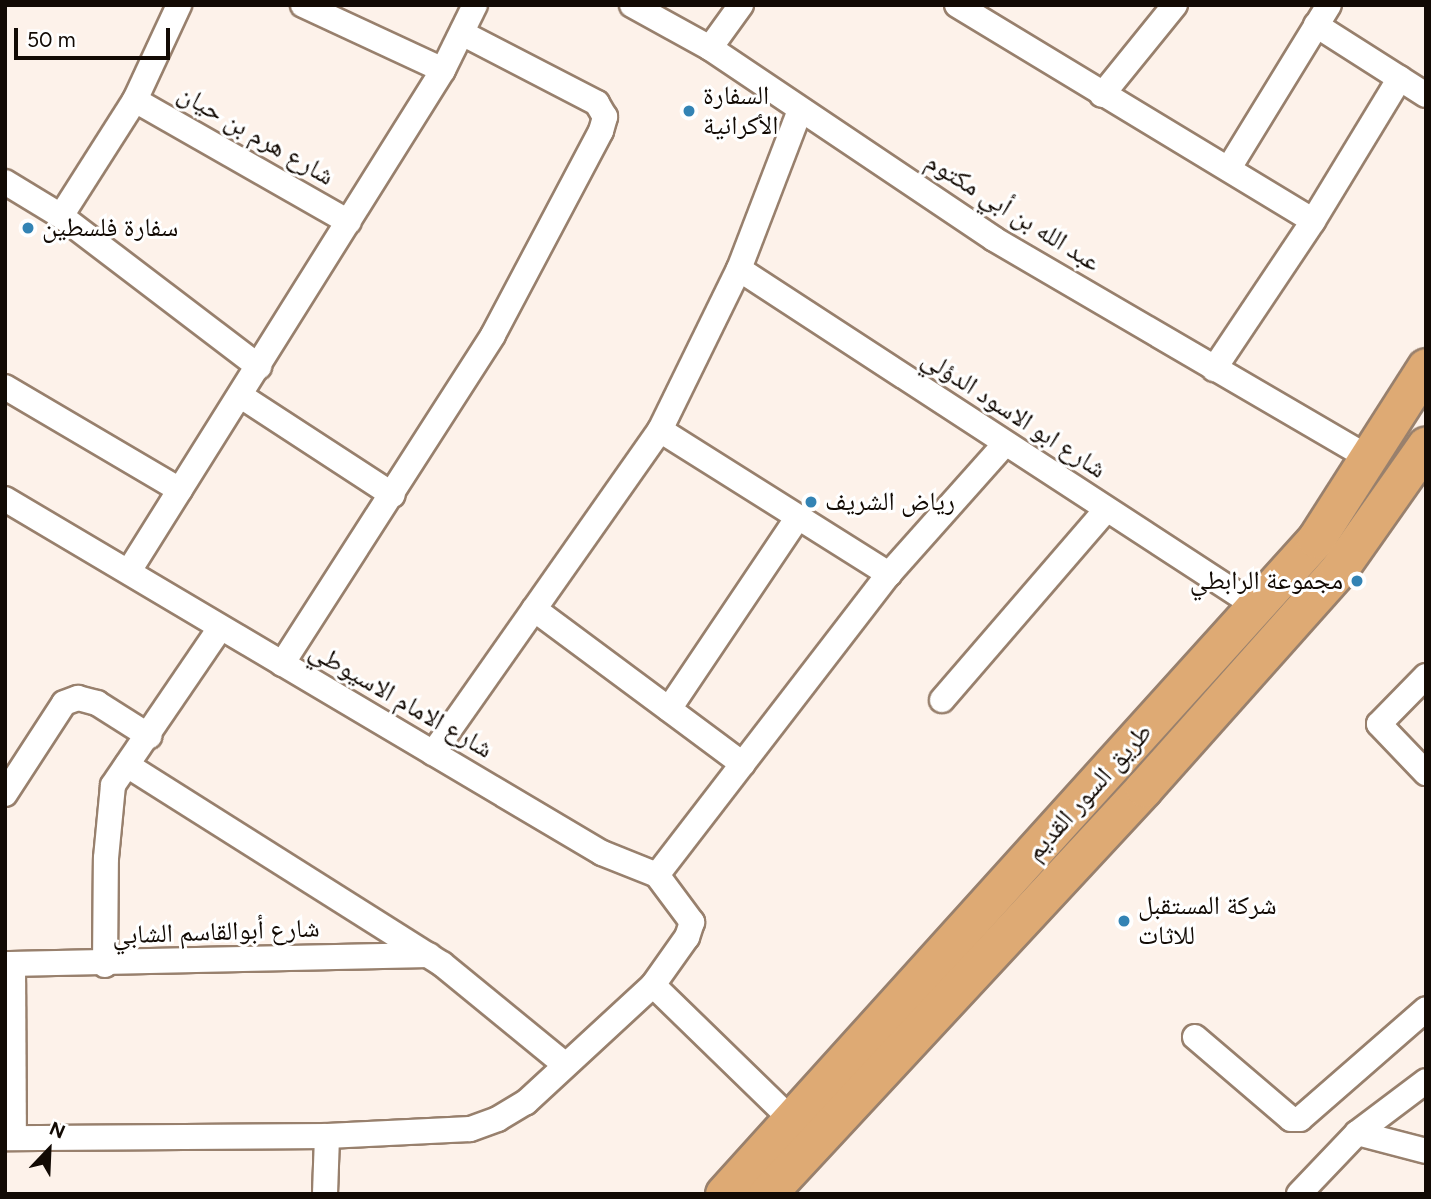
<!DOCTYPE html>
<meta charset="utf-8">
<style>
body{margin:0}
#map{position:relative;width:1431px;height:1199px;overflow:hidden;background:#fdf2ea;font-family:Figtree,"Noto Naskh Arabic",sans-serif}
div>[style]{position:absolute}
.roads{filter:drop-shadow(2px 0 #98806d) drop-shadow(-2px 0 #98806d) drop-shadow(0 2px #98806d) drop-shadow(0 -2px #98806d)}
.minor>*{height:24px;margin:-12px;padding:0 12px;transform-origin:12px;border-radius:12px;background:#fff}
.primary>*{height:37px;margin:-18.5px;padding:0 18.5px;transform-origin:18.5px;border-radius:18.5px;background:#deaa74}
.dots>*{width:19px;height:19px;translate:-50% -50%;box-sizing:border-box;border:4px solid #fff;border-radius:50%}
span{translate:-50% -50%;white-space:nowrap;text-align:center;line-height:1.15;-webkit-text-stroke:6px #fff;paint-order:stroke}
.poi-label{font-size:26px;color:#120a04}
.left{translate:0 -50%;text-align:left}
.right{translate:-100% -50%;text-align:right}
.street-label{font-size:26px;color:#120a04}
.frame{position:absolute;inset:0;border:7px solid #120a04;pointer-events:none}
.north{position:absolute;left:14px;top:1115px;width:70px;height:70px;-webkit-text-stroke:5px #fff;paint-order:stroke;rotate:23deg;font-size:19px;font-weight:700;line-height:28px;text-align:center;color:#120a04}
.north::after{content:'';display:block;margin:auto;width:24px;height:32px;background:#120a04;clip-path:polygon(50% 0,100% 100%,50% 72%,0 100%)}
.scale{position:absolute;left:14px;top:28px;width:156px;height:32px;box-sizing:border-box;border:4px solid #120a04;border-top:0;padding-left:9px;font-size:21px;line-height:24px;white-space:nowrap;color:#120a04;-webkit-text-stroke:5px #fff;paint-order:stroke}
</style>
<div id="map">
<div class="roads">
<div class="minor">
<div style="left:303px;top:5px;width:154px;rotate:24.9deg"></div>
<div style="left:632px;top:5px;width:89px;rotate:28.9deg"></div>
<div style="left:710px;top:48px;width:342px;rotate:33.9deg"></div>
<div style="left:994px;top:239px;width:436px;rotate:30.3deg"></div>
<div style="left:957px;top:5px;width:416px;rotate:31.2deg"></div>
<div style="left:1316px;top:25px;width:130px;rotate:32.5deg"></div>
<div style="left:710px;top:48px;width:53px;rotate:-54.2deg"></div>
<div style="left:1102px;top:95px;width:116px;rotate:-51deg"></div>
<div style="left:135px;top:100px;width:246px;rotate:29.7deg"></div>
<div style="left:1229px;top:168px;width:191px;rotate:-58.5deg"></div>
<div style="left:5px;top:182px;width:66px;rotate:31.3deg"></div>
<div style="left:61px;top:216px;width:249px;rotate:37.3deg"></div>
<div style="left:61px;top:216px;width:138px;rotate:-57.5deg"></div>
<div style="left:135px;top:100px;width:105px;rotate:-65.1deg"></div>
<div style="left:739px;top:269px;width:617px;rotate:33.1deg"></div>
<div style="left:1214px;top:369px;width:178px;rotate:-56.2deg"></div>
<div style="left:1313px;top:221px;width:167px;rotate:-58.7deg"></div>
<div style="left:5px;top:387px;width:203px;rotate:30.5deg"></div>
<div style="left:241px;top:396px;width:181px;rotate:33.1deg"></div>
<div style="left:660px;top:430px;width:271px;rotate:32.2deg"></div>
<div style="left:5px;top:499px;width:694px;rotate:30.67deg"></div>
<div style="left:602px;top:853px;width:59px;rotate:21.8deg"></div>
<div style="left:657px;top:875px;width:59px;rotate:53.3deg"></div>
<div style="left:692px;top:922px;width:16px;rotate:108deg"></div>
<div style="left:687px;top:937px;width:59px;rotate:125.3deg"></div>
<div style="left:653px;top:985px;width:173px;rotate:137.3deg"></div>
<div style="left:526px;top:1102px;width:33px;rotate:149deg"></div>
<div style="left:498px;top:1119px;width:30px;rotate:160deg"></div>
<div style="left:470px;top:1129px;width:143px;rotate:177.2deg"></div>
<div style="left:327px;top:1136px;width:322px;rotate:179.6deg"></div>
<div style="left:129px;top:571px;width:591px;rotate:-57.92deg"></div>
<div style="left:443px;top:70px;width:72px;rotate:-63.8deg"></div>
<div style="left:534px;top:609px;width:260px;rotate:36.6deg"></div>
<div style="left:282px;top:664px;width:391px;rotate:-57.3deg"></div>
<div style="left:493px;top:335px;width:231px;rotate:-62.1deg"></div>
<div style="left:601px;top:131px;width:15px;rotate:-74deg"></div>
<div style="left:605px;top:117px;width:16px;rotate:-120deg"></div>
<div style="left:597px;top:103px;width:152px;rotate:-152.6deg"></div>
<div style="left:1426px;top:676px;width:67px;rotate:134.4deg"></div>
<div style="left:1379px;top:724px;width:68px;rotate:46.2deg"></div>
<div style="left:942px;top:700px;width:251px;rotate:-49.2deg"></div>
<div style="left:669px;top:709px;width:231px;rotate:-56.1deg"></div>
<div style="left:433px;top:753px;width:395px;rotate:-54.9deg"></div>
<div style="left:660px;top:430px;width:179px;rotate:-63.9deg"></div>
<div style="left:739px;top:269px;width:170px;rotate:-69deg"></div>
<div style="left:127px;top:765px;width:373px;rotate:32.3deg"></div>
<div style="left:442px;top:964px;width:156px;rotate:39.3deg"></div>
<div style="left:5px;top:794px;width:108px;rotate:-57deg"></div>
<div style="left:64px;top:703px;width:15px;rotate:-20deg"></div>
<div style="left:78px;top:698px;width:20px;rotate:15deg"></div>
<div style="left:97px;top:703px;width:62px;rotate:32.4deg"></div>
<div style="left:657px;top:875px;width:380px;rotate:-52.4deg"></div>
<div style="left:889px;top:574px;width:174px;rotate:-48.3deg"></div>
<div style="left:5px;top:964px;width:424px;rotate:-1.2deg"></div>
<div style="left:13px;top:964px;width:174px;rotate:89.7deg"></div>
<div style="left:105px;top:965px;width:107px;rotate:-89.5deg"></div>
<div style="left:106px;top:858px;width:73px;rotate:-84.5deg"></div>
<div style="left:113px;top:785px;width:190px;rotate:-55.7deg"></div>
<div style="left:653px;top:985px;width:194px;rotate:44.2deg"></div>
<div style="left:1195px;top:1037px;width:126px;rotate:40.5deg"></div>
<div style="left:1291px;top:1119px;width:9px"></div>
<div style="left:1300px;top:1119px;width:167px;rotate:-41.1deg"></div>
<div style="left:1357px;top:1133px;width:71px;rotate:14.6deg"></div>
<div style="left:325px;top:1194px;width:58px;rotate:-88deg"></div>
<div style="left:1299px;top:1194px;width:84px;rotate:-46.4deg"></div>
<div style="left:1357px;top:1133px;width:86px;rotate:-37deg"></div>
</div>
<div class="primary">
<div style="left:724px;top:1194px;width:883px;rotate:-47.89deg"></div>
<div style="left:1316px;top:539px;width:204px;rotate:-57.4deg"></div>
<div style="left:767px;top:1194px;width:554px;rotate:-47.12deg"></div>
<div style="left:1144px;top:788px;width:293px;rotate:-48.3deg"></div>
<div style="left:1339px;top:569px;width:151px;rotate:-54.9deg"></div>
</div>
</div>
<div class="dots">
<div style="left:689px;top:111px;background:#3383b4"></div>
<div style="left:28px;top:228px;background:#3383b4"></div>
<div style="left:811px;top:502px;background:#3383b4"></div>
<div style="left:1357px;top:581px;background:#3383b4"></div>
<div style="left:1124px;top:921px;background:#3383b4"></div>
</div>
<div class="poi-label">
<span class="left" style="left:703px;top:111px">السفارة<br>الأكرانية</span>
<span class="left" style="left:42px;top:228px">سفارة فلسطين</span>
<span class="left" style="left:825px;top:502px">رياض الشريف</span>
<span class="right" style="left:1343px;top:581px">مجموعة الرابطي</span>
<span class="left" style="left:1138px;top:921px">شركة المستقبل<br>للاثات</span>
</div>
<div class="street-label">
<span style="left:256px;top:135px;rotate:30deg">شارع هرم بن حيان</span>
<span style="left:1013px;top:212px;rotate:32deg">عبد الله بن أبي مكتوم</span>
<span style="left:1014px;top:414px;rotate:33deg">شارع ابو الاسود الدؤلي</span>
<span style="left:401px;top:700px;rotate:30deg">شارع الامام الاسيوطي</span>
<span style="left:1089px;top:792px;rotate:-48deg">طريق السور القديم</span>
<span style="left:216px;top:932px;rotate:-2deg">شارع أبوالقاسم الشابي</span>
</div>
<div class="frame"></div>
<div class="north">N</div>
<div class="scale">50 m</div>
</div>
